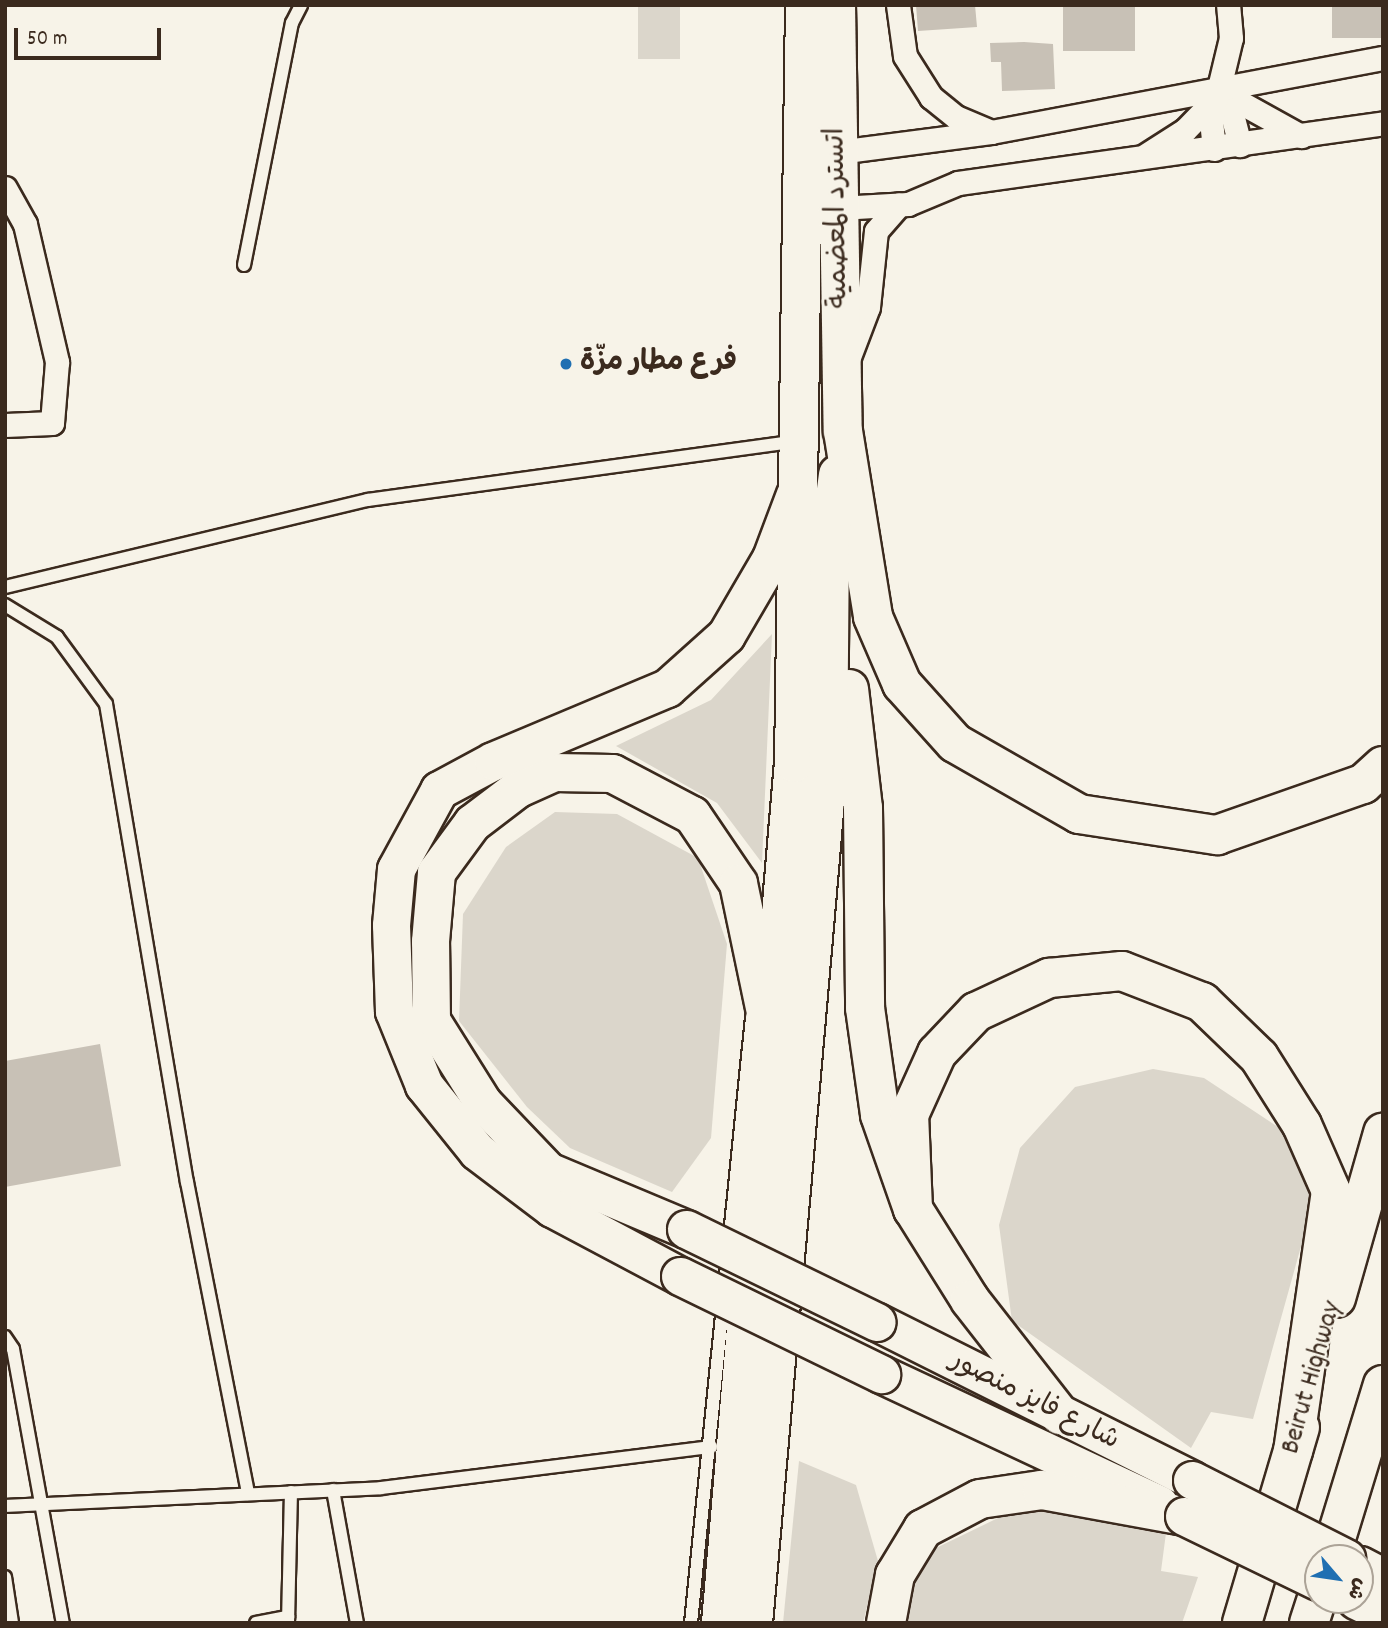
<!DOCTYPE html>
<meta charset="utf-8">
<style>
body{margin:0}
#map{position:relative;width:1388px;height:1628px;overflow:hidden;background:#f7f3e8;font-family:Dekko,"Playpen Sans Arabic",sans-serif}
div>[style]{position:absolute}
.green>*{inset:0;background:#dbd6cb;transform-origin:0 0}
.building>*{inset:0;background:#c8c1b6;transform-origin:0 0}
.roads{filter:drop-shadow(2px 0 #3b2a1e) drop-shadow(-2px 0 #3b2a1e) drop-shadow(0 2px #3b2a1e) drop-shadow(0 -2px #3b2a1e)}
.lane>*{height:12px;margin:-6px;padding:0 6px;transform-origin:6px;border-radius:6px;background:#f7f3e8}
.street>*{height:23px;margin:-11.5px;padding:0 11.5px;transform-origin:11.5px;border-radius:11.5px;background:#f7f3e8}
.primary>*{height:37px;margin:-18.5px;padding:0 18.5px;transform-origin:18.5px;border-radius:18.5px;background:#f7f3e8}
.highway>*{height:38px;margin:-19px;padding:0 19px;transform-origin:19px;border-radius:19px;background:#f7f3e8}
.bridges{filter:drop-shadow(2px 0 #3b2a1e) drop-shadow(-2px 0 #3b2a1e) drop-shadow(0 2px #3b2a1e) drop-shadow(0 -2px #3b2a1e)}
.primary-bridge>*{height:37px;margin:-18.5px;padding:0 18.5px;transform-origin:18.5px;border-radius:18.5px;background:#f7f3e8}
.dots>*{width:19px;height:19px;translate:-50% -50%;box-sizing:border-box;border:4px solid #f7f3e8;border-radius:50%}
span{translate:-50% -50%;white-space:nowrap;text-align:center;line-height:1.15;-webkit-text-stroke:5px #f7f3e8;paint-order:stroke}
.street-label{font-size:28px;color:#3b2a1e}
.poi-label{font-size:28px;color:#3b2a1e;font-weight:700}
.left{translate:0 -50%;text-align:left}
.frame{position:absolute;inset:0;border:7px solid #3b2a1e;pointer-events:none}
.north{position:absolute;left:1304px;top:1544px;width:70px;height:70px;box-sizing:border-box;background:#f7f3e8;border:2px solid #aca397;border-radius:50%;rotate:119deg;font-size:19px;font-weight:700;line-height:28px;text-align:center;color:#3b2a1e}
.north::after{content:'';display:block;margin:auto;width:24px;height:32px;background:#1f6fb2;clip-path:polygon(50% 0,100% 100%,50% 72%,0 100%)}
.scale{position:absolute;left:14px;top:28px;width:147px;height:32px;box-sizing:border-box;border:4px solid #3b2a1e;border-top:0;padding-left:9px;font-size:21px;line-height:24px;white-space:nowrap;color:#3b2a1e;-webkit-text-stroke:5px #f7f3e8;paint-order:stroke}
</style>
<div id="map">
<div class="green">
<div style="left:638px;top:5px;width:42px;height:54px"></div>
<div style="clip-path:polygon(772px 634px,762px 863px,717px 803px,616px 746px,711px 700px)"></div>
<div style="clip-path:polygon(555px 812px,617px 814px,698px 858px,727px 944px,711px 1138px,672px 1192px,570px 1148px,527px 1107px,459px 1021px,463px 914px,506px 847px)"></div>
<div style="clip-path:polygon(1153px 1069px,1204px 1078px,1278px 1127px,1315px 1196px,1253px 1419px,1211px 1412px,1191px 1448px,1012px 1321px,999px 1225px,1020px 1148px,1075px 1087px)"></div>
<div style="clip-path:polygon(799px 1461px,856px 1485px,878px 1561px,863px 1623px,783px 1623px)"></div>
<div style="clip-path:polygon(1029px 1503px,1166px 1533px,1161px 1571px,1198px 1577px,1182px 1623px,901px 1623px,903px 1591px,934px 1549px)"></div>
</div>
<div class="building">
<div style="clip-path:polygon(916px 5px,975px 5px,977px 27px,918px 31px)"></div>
<div style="left:1063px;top:5px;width:72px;height:46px"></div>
<div style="left:1332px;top:5px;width:51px;height:33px"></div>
<div style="clip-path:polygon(1024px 42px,1053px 44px,1055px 89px,1002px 91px,1001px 62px,991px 62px,990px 43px)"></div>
<div style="clip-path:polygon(100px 1044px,121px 1166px,5px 1187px,5px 1061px)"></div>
</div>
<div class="roads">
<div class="lane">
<div style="left:244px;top:265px;width:247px;rotate:-78.8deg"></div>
<div style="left:292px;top:23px;width:20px;rotate:-63deg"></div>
<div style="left:5px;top:587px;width:373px;rotate:-13.5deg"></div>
<div style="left:368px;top:500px;width:432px;rotate:-7.8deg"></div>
<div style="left:5px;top:605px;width:61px;rotate:31.6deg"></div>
<div style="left:57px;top:637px;width:83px;rotate:53.8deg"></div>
<div style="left:106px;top:704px;width:485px;rotate:80.4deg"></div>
<div style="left:187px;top:1182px;width:318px;rotate:78.9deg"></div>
<div style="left:5px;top:1337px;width:14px;rotate:56deg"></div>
<div style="left:13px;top:1349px;width:279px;rotate:79.7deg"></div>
<div style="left:333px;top:1490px;width:135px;rotate:79.8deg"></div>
<div style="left:5px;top:1506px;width:376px;rotate:-2.7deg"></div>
<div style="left:381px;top:1488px;width:333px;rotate:-7.1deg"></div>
<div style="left:5px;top:1577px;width:47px;rotate:81.3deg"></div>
<div style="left:256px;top:1623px;width:33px;rotate:-11deg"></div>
<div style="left:288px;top:1623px;width:131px;rotate:-88.7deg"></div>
<div style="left:691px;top:1623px;width:609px;rotate:-84.25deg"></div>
</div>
<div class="street">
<div style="left:898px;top:5px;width:51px;rotate:82.2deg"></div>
<div style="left:905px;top:56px;width:49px;rotate:57.6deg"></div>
<div style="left:931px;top:97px;width:32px;rotate:39deg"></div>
<div style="left:956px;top:117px;width:38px;rotate:23deg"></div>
<div style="left:1226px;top:91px;width:56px;rotate:75.5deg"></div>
<div style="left:1227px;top:95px;width:85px;rotate:29deg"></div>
<div style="left:1214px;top:149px;width:28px;rotate:-96deg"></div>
<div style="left:1211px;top:121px;width:85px;rotate:-76.5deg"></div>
<div style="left:1231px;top:38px;width:33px;rotate:-95deg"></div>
<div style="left:838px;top:152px;width:154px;rotate:-7.4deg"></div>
<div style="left:991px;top:132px;width:399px;rotate:-10.7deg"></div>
<div style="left:1146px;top:155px;width:46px;rotate:-32.7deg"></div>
<div style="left:1185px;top:130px;width:45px;rotate:-45.9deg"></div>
<div style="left:5px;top:188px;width:41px;rotate:60.9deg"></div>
<div style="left:25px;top:224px;width:142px;rotate:76.9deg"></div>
<div style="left:57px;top:362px;width:61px;rotate:94.7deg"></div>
<div style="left:52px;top:423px;width:47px;rotate:177.6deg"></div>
<div style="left:839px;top:208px;width:69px;rotate:-3.3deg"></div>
<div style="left:908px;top:204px;width:54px;rotate:-22.8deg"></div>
<div style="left:958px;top:183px;width:429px;rotate:-8deg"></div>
<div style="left:849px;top:357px;width:53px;rotate:-69.2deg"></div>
<div style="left:868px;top:307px;width:76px;rotate:-84deg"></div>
<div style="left:876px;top:231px;width:35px;rotate:-49deg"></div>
</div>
<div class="primary">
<div style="left:686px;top:1229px;width:150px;rotate:-157.2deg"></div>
<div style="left:548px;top:1171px;width:94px;rotate:-133.7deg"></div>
<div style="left:483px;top:1103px;width:98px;rotate:-122.1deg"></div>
<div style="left:431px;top:1020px;width:79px;rotate:-90.7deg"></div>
<div style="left:430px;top:941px;width:69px;rotate:-85deg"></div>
<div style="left:436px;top:872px;width:61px;rotate:-53.7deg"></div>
<div style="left:472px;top:823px;width:58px;rotate:-37.3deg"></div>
<div style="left:518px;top:788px;width:39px;rotate:-24deg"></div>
<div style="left:554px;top:772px;width:58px;rotate:1deg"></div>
<div style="left:612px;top:773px;width:90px;rotate:27.7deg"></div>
<div style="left:692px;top:815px;width:82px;rotate:55.9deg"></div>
<div style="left:738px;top:883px;width:146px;rotate:78.2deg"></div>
<div style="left:680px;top:1276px;width:145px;rotate:-152deg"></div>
<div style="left:552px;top:1208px;width:94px;rotate:-142.8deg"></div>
<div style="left:477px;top:1151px;width:85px;rotate:-128.8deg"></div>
<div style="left:424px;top:1085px;width:80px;rotate:-112.1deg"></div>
<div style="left:394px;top:1011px;width:86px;rotate:-92deg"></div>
<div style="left:391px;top:925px;width:56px;rotate:-84.9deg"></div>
<div style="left:396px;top:869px;width:90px;rotate:-61.4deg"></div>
<div style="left:439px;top:790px;width:61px;rotate:-28.2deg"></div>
<div style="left:493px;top:761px;width:189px;rotate:-22.8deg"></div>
<div style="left:667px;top:688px;width:79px;rotate:-41.9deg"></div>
<div style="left:726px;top:635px;width:89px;rotate:-59.7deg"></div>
<div style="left:771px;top:558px;width:68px;rotate:-69.4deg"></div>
<div style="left:877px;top:1322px;width:352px;rotate:26.6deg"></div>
<div style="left:881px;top:1374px;width:307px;rotate:25.1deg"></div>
<div style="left:1360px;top:1565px;width:26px;rotate:28deg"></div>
<div style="left:1356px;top:1600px;width:30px;rotate:26deg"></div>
</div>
<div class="highway">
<div style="left:836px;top:5px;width:426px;rotate:89.1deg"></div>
<div style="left:843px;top:431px;width:188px;rotate:80.8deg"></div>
<div style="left:873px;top:617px;width:73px;rotate:66.6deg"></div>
<div style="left:902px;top:684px;width:79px;rotate:48.1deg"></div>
<div style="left:955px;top:743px;width:143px;rotate:29.8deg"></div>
<div style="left:1079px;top:814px;width:140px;rotate:8.7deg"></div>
<div style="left:1217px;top:835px;width:155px;rotate:-19.3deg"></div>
<div style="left:1363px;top:784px;width:27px;rotate:-42deg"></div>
<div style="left:849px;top:689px;width:120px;rotate:83.3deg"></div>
<div style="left:863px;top:808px;width:200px;rotate:89.4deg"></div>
<div style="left:865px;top:1008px;width:108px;rotate:82deg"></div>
<div style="left:880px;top:1115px;width:100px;rotate:70.7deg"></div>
<div style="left:913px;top:1209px;width:107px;rotate:57.9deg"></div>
<div style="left:970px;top:1300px;width:146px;rotate:52deg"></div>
<div style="left:913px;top:1209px;width:94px;rotate:-92.4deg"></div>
<div style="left:909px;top:1115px;width:68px;rotate:-65.7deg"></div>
<div style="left:937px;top:1053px;width:57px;rotate:-46.4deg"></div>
<div style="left:976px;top:1012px;width:81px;rotate:-25deg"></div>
<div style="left:1049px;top:978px;width:73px;rotate:-5.5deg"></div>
<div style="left:1122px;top:971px;width:86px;rotate:21.2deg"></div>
<div style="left:1202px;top:1002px;width:79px;rotate:44deg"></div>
<div style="left:1259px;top:1057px;width:80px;rotate:57.7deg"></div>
<div style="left:1302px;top:1125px;width:72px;rotate:66.3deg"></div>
<div style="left:1331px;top:1191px;width:262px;rotate:98.3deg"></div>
<div style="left:1336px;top:1298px;width:172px;rotate:-74.1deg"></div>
<div style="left:1330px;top:1558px;width:181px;rotate:-73deg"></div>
<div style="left:721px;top:1623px;width:863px;rotate:-85.15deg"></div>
<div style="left:794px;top:763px;width:758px;rotate:-89.17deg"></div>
<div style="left:753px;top:1623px;width:860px;rotate:-85deg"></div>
<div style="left:828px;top:766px;width:232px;rotate:-89.5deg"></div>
<div style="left:830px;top:534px;width:60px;rotate:-82.3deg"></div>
<div style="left:886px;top:1623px;width:49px;rotate:-79.4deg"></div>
<div style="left:895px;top:1575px;width:54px;rotate:-58.7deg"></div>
<div style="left:923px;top:1529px;width:64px;rotate:-27.8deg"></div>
<div style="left:980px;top:1499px;width:63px;rotate:-8.3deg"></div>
<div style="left:1042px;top:1490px;width:144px;rotate:10.4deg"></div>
<div style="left:1242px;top:1623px;width:204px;rotate:-73.5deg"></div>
<div style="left:1309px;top:1623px;width:28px;rotate:-72deg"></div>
</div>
</div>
<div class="bridges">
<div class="primary-bridge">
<div style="left:686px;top:1229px;width:212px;rotate:26deg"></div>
<div style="left:680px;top:1276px;width:224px;rotate:26deg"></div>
<div style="left:1192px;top:1480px;width:173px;rotate:26.9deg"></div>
<div style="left:1184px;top:1516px;width:149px;rotate:25.9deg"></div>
</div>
</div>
<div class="dots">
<div style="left:566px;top:364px;background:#1f6fb2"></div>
</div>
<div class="street-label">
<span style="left:839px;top:218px;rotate:-91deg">اتسترد المعضمية</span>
<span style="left:1313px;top:1378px;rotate:-74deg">Beirut Highway</span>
<span style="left:1034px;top:1402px;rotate:27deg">شارع فايز منصور</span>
</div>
<div class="poi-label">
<span class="left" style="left:580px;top:364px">فرع مطار مزّة</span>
</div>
<div class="frame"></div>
<div class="north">ش</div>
<div class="scale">50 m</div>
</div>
